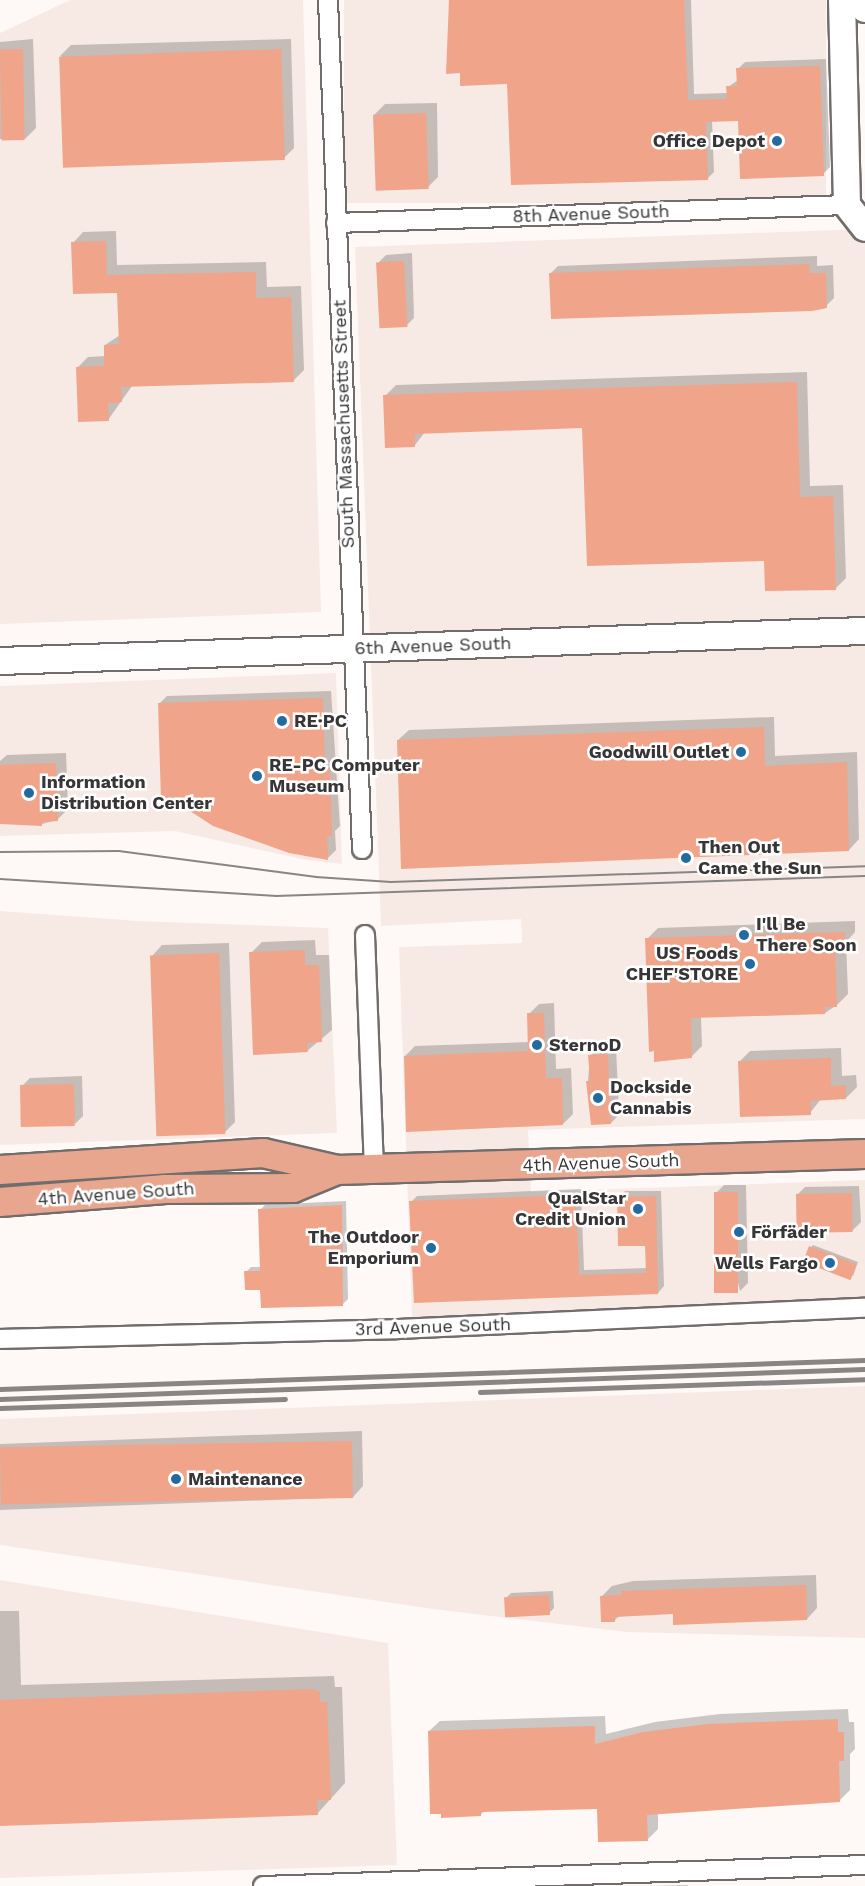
<!DOCTYPE html>
<meta charset="utf-8">
<style>
body{margin:0}
#map{position:relative;width:865px;height:1886px;overflow:hidden;background:#fef9f7;font-family:"Work Sans",sans-serif}
div>[style]{position:absolute}
.built>*{inset:0;background:#f7eae5;transform-origin:0 0}
.shadow>*{inset:0;background:#0003}
.building>*{inset:0;background:#f0a48a;transform-origin:0 0}
.roads{filter:drop-shadow(2px 0 #716d6c) drop-shadow(-2px 0 #716d6c) drop-shadow(0 2px #716d6c) drop-shadow(0 -2px #716d6c)}
.street>*{height:18px;margin:-9px;padding:0 9px;transform-origin:9px;border-radius:9px;background:#fff}
.secondary>*{height:26px;margin:-13px;padding:0 13px;transform-origin:13px;border-radius:13px;background:#fff}
.primary>*{height:28px;margin:-14px;padding:0 14px;transform-origin:14px;border-radius:14px;background:#e8a68f}
.tram>*{height:1.5px;margin:-0.75px;padding:0 0.75px;transform-origin:0.75px;border-radius:0.75px;background:#888584}
.rail>*{height:4.5px;margin:-2.25px;padding:0 2.25px;transform-origin:2.25px;border-radius:2.25px;background:#888584}
.dots>*{width:16px;height:16px;translate:-50% -50%;box-sizing:border-box;border:3px solid #fff;border-radius:50%}
span{translate:-50% -50%;white-space:nowrap;text-align:center;line-height:1.15;-webkit-text-stroke:5px #fff;paint-order:stroke}
.poi-label{font-size:18px;color:#373535;font-weight:700}
.right{translate:-100% -50%;text-align:right}
.left{translate:0 -50%;text-align:left}
.street-label{font-size:18px;color:#373535}
</style>
<div id="map">
<div class="built">
<div style="clip-path:polygon(70px 0,303px 0,321px 612px,0 624px,0 33px)"></div>
<div style="left:344px;top:0;width:482px;height:203px"></div>
<div style="clip-path:polygon(865px 229px,865px 1119px,528px 1130px,531px 1192px,865px 1180px,865px 1299px,412px 1318px,399px 947px,522px 943px,521px 919px,381px 926px,355px 247px)"></div>
<div style="clip-path:polygon(336px 673px,342px 864px,306px 860px,175px 831px,0 836px,0 686px)"></div>
<div style="clip-path:polygon(0 911px,138px 921px,328px 928px,337px 1133px,0 1145px)"></div>
<div style="clip-path:polygon(865px 1386px,865px 1638px,627px 1632px,433px 1609px,0 1545px,0 1419px)"></div>
<div style="clip-path:polygon(0 1580px,388px 1643px,397px 1865px,0 1878px)"></div>
</div>
<div class="shadow">
<div style="clip-path:polygon(450px 0,691px 0,694px 94px,728px 93px,728px 87px,738px 80px,738px 69px,745px 62px,826px 59px,830px 167px,823px 174px,739px 119px,712px 120px,714px 172px,707px 179px,508px 83px)"></div>
<div style="clip-path:polygon(33px 39px,36px 128px,25px 139px,0 139px,0 42px)"></div>
<div style="clip-path:polygon(291px 39px,294px 148px,283px 159px,60px 56px,71px 45px)"></div>
<div style="clip-path:polygon(437px 103px,438px 177px,428px 187px,374px 115px,385px 104px)"></div>
<div style="clip-path:polygon(116px 231px,117px 265px,266px 262px,267px 287px,301px 286px,304px 370px,293px 381px,132px 386px,108px 420px,78px 367px,88px 357px,105px 356px,105px 345px,120px 335px,119px 292px,73px 243px,83px 232px)"></div>
<div style="clip-path:polygon(412px 253px,414px 318px,406px 326px,378px 263px,386px 255px)"></div>
<div style="clip-path:polygon(817px 256px,817px 266px,833px 265px,834px 298px,826px 306px,550px 274px,558px 266px)"></div>
<div style="clip-path:polygon(807px 372px,810px 486px,843px 485px,846px 578px,835px 589px,765px 559px,583px 426px,425px 432px,415px 445px,385px 396px,396px 385px)"></div>
<div style="clip-path:polygon(331px 691px,340px 826px,335px 831px,336px 850px,328px 858px,159px 704px,167px 696px)"></div>
<div style="clip-path:polygon(774px 717px,775px 756px,857px 752px,859px 839px,849px 850px,398px 740px,409px 730px)"></div>
<div style="clip-path:polygon(66px 753px,68px 809px,57px 820px,42px 824px,0 823px,0 761px,7px 755px)"></div>
<div style="clip-path:polygon(855px 921px,855px 932px,846px 942px,848px 994px,837px 1005px,825px 1013px,701px 1017px,702px 1046px,692px 1056px,647px 939px,658px 928px)"></div>
<div style="clip-path:polygon(315px 940px,316px 955px,329px 955px,332px 1030px,307px 1051px,251px 953px,262px 942px)"></div>
<div style="clip-path:polygon(229px 943px,235px 1122px,224px 1133px,152px 956px,162px 945px)"></div>
<div style="clip-path:polygon(554px 1003px,556px 1069px,571px 1068px,573px 1114px,563px 1124px,405px 1056px,415px 1046px,530px 1042px,529px 1014px,539px 1004px)"></div>
<div style="clip-path:polygon(616px 1047px,619px 1115px,611px 1123px,588px 1081px,590px 1056px,598px 1048px)"></div>
<div style="clip-path:polygon(841px 1048px,842px 1076px,856px 1075px,857px 1087px,846px 1098px,821px 1099px,810px 1113px,739px 1062px,750px 1051px)"></div>
<div style="clip-path:polygon(82px 1076px,83px 1116px,75px 1124px,22px 1086px,30px 1078px)"></div>
<div style="clip-path:polygon(724px 1185px,746px 1185px,748px 1283px,740px 1291px,716px 1193px)"></div>
<div style="clip-path:polygon(859px 1186px,861px 1222px,853px 1230px,797px 1195px,805px 1187px)"></div>
<div style="clip-path:polygon(581px 1189px,584px 1270px,647px 1268px,646px 1244px,619px 1197px,625px 1191px,661px 1191px,664px 1286px,658px 1293px,415px 1301px,411px 1202px,417px 1196px)"></div>
<div style="clip-path:polygon(346px 1201px,348px 1299px,343px 1304px,262px 1288px,246px 1272px,251px 1267px,261px 1267px,260px 1210px,265px 1205px)"></div>
<div style="clip-path:polygon(813px 1245px,858px 1262px,853px 1276px,811px 1247px)"></div>
<div style="clip-path:polygon(362px 1431px,363px 1486px,353px 1497px,0 1510px,0 1444px)"></div>
<div style="clip-path:polygon(816px 1575px,817px 1608px,807px 1619px,674px 1613px,620px 1615px,615px 1620px,602px 1596px,612px 1586px,633px 1581px)"></div>
<div style="clip-path:polygon(553px 1591px,554px 1608px,549px 1613px,506px 1598px,511px 1593px)"></div>
<div style="clip-path:polygon(0 1611px,19px 1611px,21px 1685px,334px 1676px,335px 1687px,342px 1687px,345px 1783px,317px 1814px,0 1824px)"></div>
<div style="clip-path:polygon(848px 1709px,849px 1722px,854px 1722px,855px 1749px,850px 1754px,850px 1790px,839px 1801px,658px 1813px,658px 1829px,648px 1839px,599px 1807px,485px 1811px,480px 1815px,429px 1731px,440px 1721px,605px 1716px,606px 1734px,655px 1722px,720px 1714px)"></div>
<div style="clip-path:polygon(688px 1885px,688px 1886px,650px 1886px)"></div>
</div>
<div class="building">
<div style="clip-path:polygon(449px 0,684px 0,688px 100px,727px 99px,726px 86px,737px 86px,736px 68px,820px 66px,824px 176px,740px 179px,738px 121px,706px 122px,708px 180px,511px 185px,507px 84px,460px 86px,460px 73px,446px 74px)"></div>
<div style="left:23px;top:49px;width:91px;height:23px;rotate:89deg"></div>
<div style="left:281px;top:49px;width:111px;height:222px;rotate:88deg"></div>
<div style="left:426px;top:113px;width:76px;height:53px;rotate:88deg"></div>
<div style="clip-path:polygon(106px 241px,107px 275px,256px 272px,256px 298px,291px 297px,294px 382px,121px 387px,122px 402px,108px 403px,109px 421px,78px 422px,76px 367px,104px 366px,104px 345px,119px 344px,117px 293px,73px 294px,71px 242px)"></div>
<div style="left:404px;top:261px;width:66px;height:28px;rotate:87deg"></div>
<div style="clip-path:polygon(809px 264px,810px 273px,826px 273px,827px 308px,812px 311px,551px 319px,549px 273px)"></div>
<div style="clip-path:polygon(797px 382px,800px 497px,833px 496px,836px 590px,765px 591px,764px 561px,587px 566px,582px 428px,415px 434px,415px 447px,385px 448px,383px 395px)"></div>
<div style="clip-path:polygon(323px 698px,325px 770px,330px 770px,332px 836px,327px 836px,328px 860px,289px 853px,213px 826px,173px 800px,161px 800px,158px 703px)"></div>
<div style="clip-path:polygon(764px 727px,765px 766px,847px 762px,849px 851px,401px 869px,397px 740px)"></div>
<div style="clip-path:polygon(56px 763px,58px 821px,42px 822px,42px 826px,0 824px,0 765px)"></div>
<div style="clip-path:polygon(845px 932px,845px 945px,835px 945px,837px 1007px,825px 1007px,825px 1014px,691px 1018px,692px 1058px,654px 1062px,654px 1051px,649px 1052px,645px 938px)"></div>
<div style="clip-path:polygon(305px 950px,305px 965px,319px 965px,322px 1042px,307px 1043px,308px 1052px,253px 1055px,249px 952px)"></div>
<div style="left:219px;top:953px;width:181px;height:69px;rotate:88deg"></div>
<div style="clip-path:polygon(527px 1013px,544px 1013px,546px 1078px,562px 1078px,563px 1125px,406px 1132px,404px 1056px,528px 1051px)"></div>
<div style="clip-path:polygon(608px 1054px,611px 1124px,591px 1125px,586px 1081px,590px 1081px,588px 1055px)"></div>
<div style="clip-path:polygon(831px 1058px,831px 1086px,846px 1085px,846px 1099px,811px 1101px,811px 1115px,740px 1117px,738px 1061px)"></div>
<div style="left:74px;top:1084px;width:42px;height:54px;rotate:89deg"></div>
<div style="left:714px;top:1192px;width:24px;height:101px"></div>
<div style="left:852px;top:1193px;width:39px;height:56px;rotate:89deg"></div>
<div style="clip-path:polygon(576px 1195px,579px 1275px,646px 1273px,645px 1246px,618px 1246px,617px 1197px,656px 1196px,658px 1294px,414px 1303px,409px 1201px)"></div>
<div style="clip-path:polygon(342px 1205px,343px 1306px,261px 1308px,260px 1290px,245px 1290px,244px 1271px,260px 1271px,258px 1209px)"></div>
<div style="left:809px;top:1246px;width:51px;height:17px;rotate:21deg"></div>
<div style="left:352px;top:1441px;width:57px;height:352px;rotate:89deg"></div>
<div style="clip-path:polygon(806px 1585px,807px 1620px,673px 1625px,673px 1614px,615px 1617px,615px 1622px,601px 1622px,600px 1596px,621px 1595px,621px 1591px)"></div>
<div style="left:549px;top:1595px;width:20px;height:45px;rotate:87deg"></div>
<div style="clip-path:polygon(313px 1689px,320px 1692px,320px 1702px,327px 1702px,331px 1800px,317px 1800px,318px 1815px,0 1826px,0 1700px)"></div>
<div style="clip-path:polygon(838px 1719px,838px 1732px,844px 1732px,844px 1761px,839px 1761px,840px 1802px,647px 1815px,648px 1841px,598px 1842px,597px 1809px,481px 1812px,481px 1816px,441px 1818px,441px 1814px,430px 1814px,428px 1731px,595px 1726px,595px 1744px,643px 1732px,708px 1724px)"></div>
</div>
<div class="roads">
<div class="street">
<div style="left:328px;top:0;width:850px;rotate:87.71deg"></div>
<div style="left:336px;top:223px;width:511px;rotate:-2.02deg"></div>
<div style="left:365px;top:935px;width:234px;rotate:87.8deg"></div>
<div style="left:0;top:1339px;width:396px;rotate:-1.4deg"></div>
<div style="left:396px;top:1329px;width:469px;rotate:-2.6deg"></div>
<div style="left:263px;top:1886px;width:602px;rotate:-2deg"></div>
</div>
<div class="secondary">
<div style="left:842px;top:0;width:205px;rotate:88.6deg"></div>
<div style="left:847px;top:205px;width:29px;rotate:52deg"></div>
<div style="left:865px;top:0;width:9px;rotate:90deg"></div>
<div style="left:0;top:661px;width:866px;rotate:-1.99deg"></div>
</div>
<div class="primary">
<div style="left:0;top:1170px;width:264px;rotate:-3.7deg"></div>
<div style="left:263px;top:1153px;width:76px;rotate:12.9deg"></div>
<div style="left:337px;top:1170px;width:528px;rotate:-1.74deg"></div>
<div style="left:0;top:1202px;width:166px;rotate:-4.5deg"></div>
<div style="left:165px;top:1189px;width:128px;rotate:-0.4deg"></div>
<div style="left:293px;top:1188px;width:48px;rotate:-22.2deg"></div>
</div>
</div>
<div class="tram">
<div style="left:0;top:852px;width:119px;rotate:-0.5deg"></div>
<div style="left:119px;top:851px;width:199px;rotate:7.5deg"></div>
<div style="left:316px;top:877px;width:75px;rotate:3.8deg"></div>
<div style="left:391px;top:882px;width:474px;rotate:-1.9deg"></div>
<div style="left:0;top:879px;width:277px;rotate:3.5deg"></div>
<div style="left:276px;top:896px;width:589px;rotate:-1.94deg"></div>
</div>
<div class="rail">
<div style="left:0;top:1389px;width:865px;rotate:-1.92deg"></div>
<div style="left:480px;top:1392px;width:385px;rotate:-1.9deg"></div>
<div style="left:0;top:1399px;width:866px;rotate:-1.99deg"></div>
<div style="left:0;top:1408px;width:285px;rotate:-1.8deg"></div>
</div>
<div class="dots">
<div style="left:777px;top:141px;background:#236a9e"></div>
<div style="left:282px;top:721px;background:#236a9e"></div>
<div style="left:741px;top:752px;background:#236a9e"></div>
<div style="left:257px;top:776px;background:#236a9e"></div>
<div style="left:29px;top:793px;background:#236a9e"></div>
<div style="left:686px;top:858px;background:#236a9e"></div>
<div style="left:744px;top:935px;background:#236a9e"></div>
<div style="left:750px;top:964px;background:#236a9e"></div>
<div style="left:537px;top:1045px;background:#236a9e"></div>
<div style="left:598px;top:1098px;background:#236a9e"></div>
<div style="left:638px;top:1209px;background:#236a9e"></div>
<div style="left:739px;top:1232px;background:#236a9e"></div>
<div style="left:431px;top:1248px;background:#236a9e"></div>
<div style="left:830px;top:1263px;background:#236a9e"></div>
<div style="left:176px;top:1479px;background:#236a9e"></div>
</div>
<div class="poi-label">
<span class="right" style="left:765px;top:141px">Office Depot</span>
<span class="left" style="left:294px;top:721px">RE∙PC</span>
<span class="right" style="left:729px;top:752px">Goodwill Outlet</span>
<span class="left" style="left:269px;top:776px">RE-PC Computer<br>Museum</span>
<span class="left" style="left:41px;top:793px">Information<br>Distribution Center</span>
<span class="left" style="left:698px;top:858px">Then Out<br>Came the Sun</span>
<span class="left" style="left:756px;top:935px">I'll Be<br>There Soon</span>
<span class="right" style="left:738px;top:964px">US Foods<br>CHEF'STORE</span>
<span class="left" style="left:549px;top:1045px">SternoD</span>
<span class="left" style="left:610px;top:1098px">Dockside<br>Cannabis</span>
<span class="right" style="left:626px;top:1209px">QualStar<br>Credit Union</span>
<span class="left" style="left:751px;top:1232px">Förfäder</span>
<span class="right" style="left:419px;top:1248px">The Outdoor<br>Emporium</span>
<span class="right" style="left:818px;top:1263px">Wells Fargo</span>
<span class="left" style="left:188px;top:1479px">Maintenance</span>
</div>
<div class="street-label">
<span style="left:591px;top:214px;rotate:-2deg">8th Avenue South</span>
<span style="left:344px;top:424px;rotate:-92deg">South Massachusetts Street</span>
<span style="left:433px;top:646px;rotate:-2deg">6th Avenue South</span>
<span style="left:601px;top:1163px;rotate:-2deg">4th Avenue South</span>
<span style="left:116px;top:1194px;rotate:-4deg">4th Avenue South</span>
<span style="left:433px;top:1327px;rotate:-2deg">3rd Avenue South</span>
</div>
</div>
